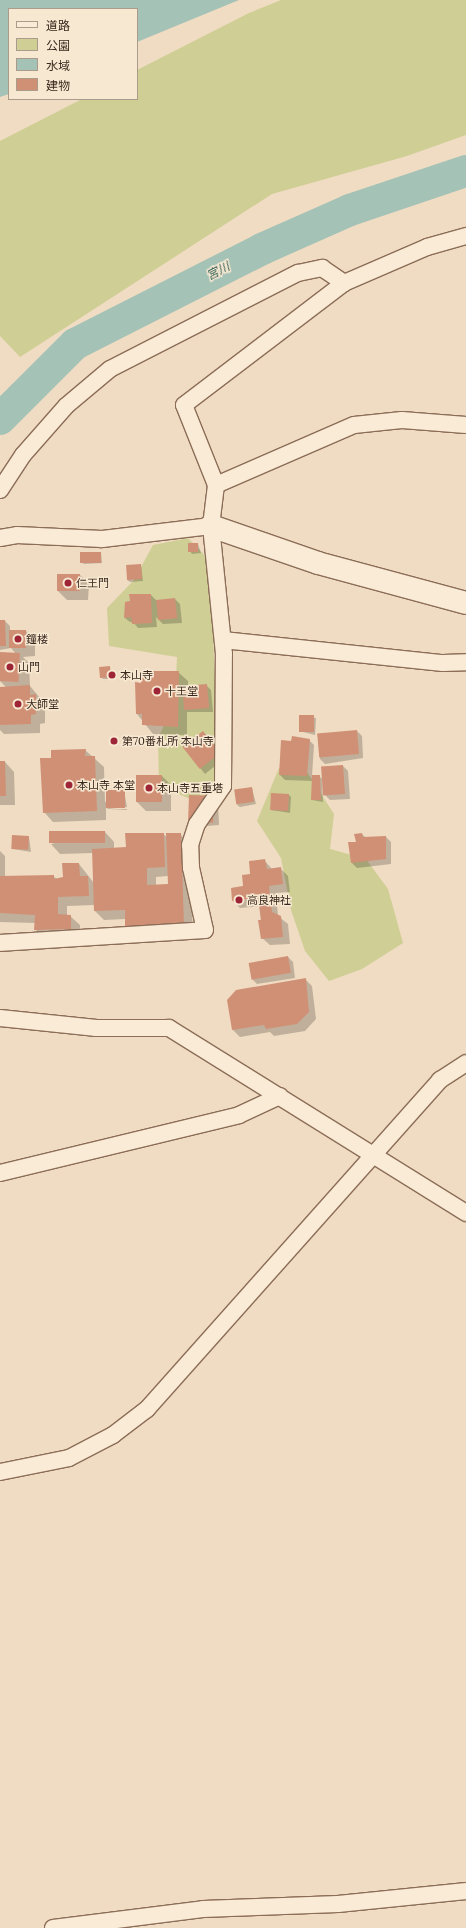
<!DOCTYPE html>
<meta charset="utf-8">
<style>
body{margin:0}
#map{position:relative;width:466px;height:1928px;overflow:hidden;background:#f0dcc2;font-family:Lora,"Noto Sans JP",serif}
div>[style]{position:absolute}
.green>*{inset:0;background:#cfce95}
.water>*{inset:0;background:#a4c2b6}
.shadow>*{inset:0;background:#0003}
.river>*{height:32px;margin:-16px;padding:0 16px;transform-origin:16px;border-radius:16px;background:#a4c2b6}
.building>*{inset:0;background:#d09076;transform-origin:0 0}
.roads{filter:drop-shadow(1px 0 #8b6d58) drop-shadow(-1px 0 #8b6d58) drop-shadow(0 1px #8b6d58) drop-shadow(0 -1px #8b6d58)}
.street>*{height:16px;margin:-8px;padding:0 8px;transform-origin:8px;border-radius:8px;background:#faebd6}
.secondary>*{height:22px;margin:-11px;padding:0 11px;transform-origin:11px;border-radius:11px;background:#faebd6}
.dots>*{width:11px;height:11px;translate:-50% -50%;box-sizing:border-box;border:2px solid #f7e8d2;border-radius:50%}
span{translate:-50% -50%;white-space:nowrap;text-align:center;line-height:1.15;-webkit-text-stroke:3px #f7e8d2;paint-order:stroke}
.poi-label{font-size:11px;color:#3a271d}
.left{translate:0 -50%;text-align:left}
.water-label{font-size:12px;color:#2c5a51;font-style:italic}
.legend{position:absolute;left:8px;top:8px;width:130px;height:92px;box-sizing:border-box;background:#f7e8d2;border:1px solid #ab9b8a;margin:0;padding:5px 7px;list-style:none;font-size:12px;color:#3a271d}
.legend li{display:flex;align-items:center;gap:8px;height:20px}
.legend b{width:20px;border:1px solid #ab9b8a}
</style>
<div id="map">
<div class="green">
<div style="clip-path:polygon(281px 0,466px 0,466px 135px,407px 156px,272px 194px,20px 357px,0 336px,0 141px,82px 99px,137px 99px,137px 70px,249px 13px)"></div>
<div style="clip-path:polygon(188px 538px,210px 561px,219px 781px,200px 803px,159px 786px,158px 738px,175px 702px,177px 657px,109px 646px,107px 608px,134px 580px,153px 545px)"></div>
<div style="clip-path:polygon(279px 768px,307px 772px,334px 814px,330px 849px,366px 859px,388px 889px,403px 943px,362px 969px,329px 981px,305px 951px,291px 910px,281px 858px,257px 821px)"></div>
</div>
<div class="water">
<div style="clip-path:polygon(0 0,239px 0,137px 42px,137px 9px,9px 9px,9px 94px,0 97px)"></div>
</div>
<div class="shadow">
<div style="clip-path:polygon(198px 544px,201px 553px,192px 554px,190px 551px)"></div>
<div style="clip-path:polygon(101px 553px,102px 563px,84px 564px,81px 562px)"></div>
<div style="clip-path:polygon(141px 565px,143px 581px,130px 582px,127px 580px)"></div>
<div style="clip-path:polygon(80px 575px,89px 584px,88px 600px,67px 600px,58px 591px)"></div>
<div style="clip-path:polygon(151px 595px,158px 602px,175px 599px,180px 604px,182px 623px,163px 624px,156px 617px,157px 627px,138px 628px,133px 622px,130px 622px,125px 618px)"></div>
<div style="clip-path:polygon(0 621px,5px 621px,10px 626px,10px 631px,26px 631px,35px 640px,35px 656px,23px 657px,29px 663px,30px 686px,45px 704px,45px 723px,40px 724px,40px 733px,4px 734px,0 730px,0 688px,6px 687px,0 681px,0 653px,16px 654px,11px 648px,0 650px)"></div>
<div style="clip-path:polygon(109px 667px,113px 679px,103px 679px,101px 676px)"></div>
<div style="clip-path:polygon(178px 672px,188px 681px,188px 686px,206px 685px,211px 690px,213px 712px,187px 712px,187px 735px,153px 734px,137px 714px,142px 684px)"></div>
<div style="clip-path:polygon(300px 716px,316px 718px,315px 735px,299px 731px)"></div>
<div style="clip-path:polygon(357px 731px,362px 736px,363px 758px,325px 764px,320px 759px,318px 737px)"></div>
<div style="clip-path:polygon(309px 740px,314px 745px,312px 776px,322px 778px,323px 802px,312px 800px,313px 781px,285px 780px,280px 775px)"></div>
<div style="clip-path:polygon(184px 748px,224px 759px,205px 774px)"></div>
<div style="clip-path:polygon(85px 750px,104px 767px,105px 802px,124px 791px,127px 807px,108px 809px,106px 807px,106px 820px,53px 822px,44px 812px,52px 759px)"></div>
<div style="clip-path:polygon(0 762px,5px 762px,14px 772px,15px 805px,0 805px)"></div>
<div style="clip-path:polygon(343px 766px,348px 771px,350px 799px,330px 800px,325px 795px)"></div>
<div style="clip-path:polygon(162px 776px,171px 785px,171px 811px,146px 811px,137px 802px)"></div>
<div style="clip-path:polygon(252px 788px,256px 804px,240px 807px,237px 805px)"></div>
<div style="clip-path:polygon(289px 795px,291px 797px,290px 813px,271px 810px)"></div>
<div style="clip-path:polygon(218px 802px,219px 825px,195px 827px)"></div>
<div style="clip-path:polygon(127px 809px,127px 810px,109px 810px)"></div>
<div style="clip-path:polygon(evenodd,105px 832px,114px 842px,114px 849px,127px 848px,163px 834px,167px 837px,180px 834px,189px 844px,193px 935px,126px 919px,104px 920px,95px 911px,95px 905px,67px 906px,67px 915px,70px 916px,80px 925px,80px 938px,44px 939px,35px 929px,35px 923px,0 922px,0 851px,5px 856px,5px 877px,53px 876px,57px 879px,64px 878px,79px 864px,94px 883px,93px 853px,60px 854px,51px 844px,105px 832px,168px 876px,169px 885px,156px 886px,156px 877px,168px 876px)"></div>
<div style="clip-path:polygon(362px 834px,366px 838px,386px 837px,391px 842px,391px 864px,357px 868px,352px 863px,349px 843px,357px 842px)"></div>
<div style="clip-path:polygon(29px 837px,31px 852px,13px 849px)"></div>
<div style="clip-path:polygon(264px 860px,272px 869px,280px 868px,288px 876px,290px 892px,276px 893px,278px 916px,288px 924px,290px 944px,270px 945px,262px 938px,260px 906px,240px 908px,233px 901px,232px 888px,244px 887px)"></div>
<div style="clip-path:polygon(288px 957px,293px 962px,295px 978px,257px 984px,252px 979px)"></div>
<div style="clip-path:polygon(305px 979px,312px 986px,316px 1019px,305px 1031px,274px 1036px,270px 1032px,240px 1037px,233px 1030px,228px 1000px)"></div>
</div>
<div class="river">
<div style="left:0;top:419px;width:106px;rotate:-45deg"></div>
<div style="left:75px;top:344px;width:210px;rotate:-26.9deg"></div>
<div style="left:262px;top:249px;width:96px;rotate:-23.9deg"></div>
<div style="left:350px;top:210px;width:122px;rotate:-18.6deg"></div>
</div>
<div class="building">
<div style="left:188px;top:543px;width:10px;height:9px"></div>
<div style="left:80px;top:552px;width:21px;height:11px"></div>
<div style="left:141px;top:564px;width:15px;height:15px;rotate:86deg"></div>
<div style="left:57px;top:574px;width:23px;height:17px"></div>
<div style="clip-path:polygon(129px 594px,151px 594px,152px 623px,132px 624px,131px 617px,124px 618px,125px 602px,130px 601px)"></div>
<div style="left:175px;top:598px;width:20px;height:19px;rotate:84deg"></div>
<div style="clip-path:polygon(0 620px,5px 620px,6px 646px,0 646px)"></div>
<div style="left:9px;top:630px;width:17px;height:18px"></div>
<div style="left:0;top:652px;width:20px;height:29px;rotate:3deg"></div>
<div style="left:110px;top:666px;width:11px;height:11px;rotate:85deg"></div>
<div style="clip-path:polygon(140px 671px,179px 671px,178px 727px,142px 725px,142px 714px,136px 714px,135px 682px,141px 683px)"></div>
<div style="left:207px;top:684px;width:24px;height:25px;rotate:85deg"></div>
<div style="clip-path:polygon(30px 685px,30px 695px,36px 694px,36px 714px,31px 715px,31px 724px,0 725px,0 687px)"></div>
<div style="left:299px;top:715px;width:15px;height:17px"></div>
<div style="left:357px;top:730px;width:24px;height:40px;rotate:85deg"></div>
<div style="left:203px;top:731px;width:28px;height:26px;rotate:52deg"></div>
<div style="clip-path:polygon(292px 736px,310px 739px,307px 776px,279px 775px,281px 740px,291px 741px)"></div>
<div style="clip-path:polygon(86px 749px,85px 756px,95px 756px,97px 811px,43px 813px,40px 758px,51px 758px,51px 750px)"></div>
<div style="clip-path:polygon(0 761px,5px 761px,6px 796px,0 796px)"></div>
<div style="left:343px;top:765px;width:29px;height:22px;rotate:86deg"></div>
<div style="left:136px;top:775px;width:26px;height:27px"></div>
<div style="clip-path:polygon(312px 775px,320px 775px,321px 800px,311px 800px)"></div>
<div style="left:252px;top:787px;width:15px;height:18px;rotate:82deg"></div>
<div style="left:125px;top:790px;width:18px;height:19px;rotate:90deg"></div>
<div style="left:271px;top:793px;width:18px;height:17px;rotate:3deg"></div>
<div style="left:189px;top:795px;width:25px;height:27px;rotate:2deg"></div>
<div style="left:105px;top:831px;width:12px;height:56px;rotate:90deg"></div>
<div style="clip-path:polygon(125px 833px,164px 833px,165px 867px,147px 868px,147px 885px,168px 884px,166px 833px,181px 833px,184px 926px,125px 927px,125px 910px,94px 911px,92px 849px,126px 847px)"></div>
<div style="clip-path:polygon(362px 833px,363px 837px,386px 836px,386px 859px,351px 863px,348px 842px,356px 842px,354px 834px)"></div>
<div style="left:12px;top:835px;width:17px;height:14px;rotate:3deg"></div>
<div style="clip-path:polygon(265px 859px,267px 869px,281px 867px,283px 884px,269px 886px,272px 912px,281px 916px,283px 937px,261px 939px,258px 920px,261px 920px,258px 898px,232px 901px,231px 888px,243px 886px,242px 875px,250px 874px,249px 861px)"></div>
<div style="clip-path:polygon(62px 863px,79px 863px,80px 876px,88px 876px,89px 896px,58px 897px,58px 914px,71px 915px,71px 929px,34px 930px,35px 915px,0 913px,0 876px,54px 875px,54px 879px,63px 877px)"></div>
<div style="left:288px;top:956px;width:17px;height:40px;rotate:80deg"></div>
<div style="clip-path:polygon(306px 978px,309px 1012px,297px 1024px,266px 1029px,264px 1025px,232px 1030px,227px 1000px,236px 990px)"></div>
</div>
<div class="roads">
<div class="street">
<div style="left:216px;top:485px;width:86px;rotate:-111.8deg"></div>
<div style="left:184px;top:405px;width:201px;rotate:-37.3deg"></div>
<div style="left:0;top:490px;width:42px;rotate:-56.7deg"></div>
<div style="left:23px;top:455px;width:65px;rotate:-48.7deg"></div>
<div style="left:66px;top:406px;width:57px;rotate:-40.1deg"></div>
<div style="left:110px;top:369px;width:211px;rotate:-27.1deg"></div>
<div style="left:298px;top:273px;width:25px;rotate:-12deg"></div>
<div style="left:322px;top:268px;width:27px;rotate:34deg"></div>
<div style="left:344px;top:283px;width:90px;rotate:-23.4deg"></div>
<div style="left:427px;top:247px;width:41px;rotate:-15.8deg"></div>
<div style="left:0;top:538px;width:17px;rotate:-10deg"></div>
<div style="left:17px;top:535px;width:85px;rotate:2.7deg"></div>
<div style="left:102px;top:539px;width:110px;rotate:-6.8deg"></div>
<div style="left:223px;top:640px;width:221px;rotate:6deg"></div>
<div style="left:443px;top:663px;width:23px;rotate:-2deg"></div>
<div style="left:0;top:943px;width:205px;rotate:-3.6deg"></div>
<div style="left:205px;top:930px;width:64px;rotate:-102.7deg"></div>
<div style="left:191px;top:868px;width:23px;rotate:-92deg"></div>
<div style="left:190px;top:845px;width:22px;rotate:-72deg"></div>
<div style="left:197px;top:824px;width:46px;rotate:-55.6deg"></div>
<div style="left:223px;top:786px;width:132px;rotate:-89.6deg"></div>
<div style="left:224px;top:654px;width:129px;rotate:-95.8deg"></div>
<div style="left:211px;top:526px;width:41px;rotate:-83deg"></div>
<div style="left:216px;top:485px;width:150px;rotate:-23.5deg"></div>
<div style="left:354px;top:425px;width:48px;rotate:-5.9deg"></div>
<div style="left:402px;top:420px;width:64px;rotate:4.5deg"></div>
<div style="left:0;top:1018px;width:97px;rotate:5.9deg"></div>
<div style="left:96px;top:1028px;width:73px"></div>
<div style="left:169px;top:1028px;width:350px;rotate:31.9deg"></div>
<div style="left:0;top:1173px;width:246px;rotate:-13.6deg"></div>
<div style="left:239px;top:1115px;width:45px;rotate:-24.9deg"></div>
<div style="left:0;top:1472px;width:70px;rotate:-11.5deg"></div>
<div style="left:69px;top:1458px;width:50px;rotate:-27.6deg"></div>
<div style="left:113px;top:1435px;width:43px;rotate:-37.4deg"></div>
<div style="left:147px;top:1409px;width:441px;rotate:-48.3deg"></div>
<div style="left:440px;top:1080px;width:31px;rotate:-33deg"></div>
<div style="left:53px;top:1928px;width:151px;rotate:-7.2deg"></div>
<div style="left:203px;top:1909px;width:135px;rotate:-2.1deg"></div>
<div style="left:338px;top:1904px;width:129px;rotate:-5.8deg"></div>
</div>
<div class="secondary">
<div style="left:211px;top:526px;width:113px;rotate:19.1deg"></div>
<div style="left:318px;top:563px;width:153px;rotate:15.1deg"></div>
</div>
</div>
<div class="dots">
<div style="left:68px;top:583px;background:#9d2535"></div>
<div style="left:18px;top:639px;background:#9d2535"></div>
<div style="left:10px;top:667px;background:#9d2535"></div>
<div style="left:112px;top:675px;background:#9d2535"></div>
<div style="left:157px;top:691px;background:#9d2535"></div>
<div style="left:18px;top:704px;background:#9d2535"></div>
<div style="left:114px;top:741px;background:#9d2535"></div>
<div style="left:69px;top:785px;background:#9d2535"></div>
<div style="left:149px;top:788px;background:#9d2535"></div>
<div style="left:239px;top:900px;background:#9d2535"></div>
</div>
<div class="poi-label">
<span class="left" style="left:76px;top:583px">仁王門</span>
<span class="left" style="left:26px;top:639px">鐘楼</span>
<span class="left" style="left:18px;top:667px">山門</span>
<span class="left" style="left:120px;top:675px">本山寺</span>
<span class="left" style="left:165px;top:691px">十王堂</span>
<span class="left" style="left:26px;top:704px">大師堂</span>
<span class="left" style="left:122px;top:741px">第70番札所 本山寺</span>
<span class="left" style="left:77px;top:785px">本山寺 本堂</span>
<span class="left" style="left:157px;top:788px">本山寺五重塔</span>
<span class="left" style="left:247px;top:900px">高良神社</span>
</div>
<div class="water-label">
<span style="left:218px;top:271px;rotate:-27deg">宮川</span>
</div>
<ul class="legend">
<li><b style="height:5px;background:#faebd6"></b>道路</li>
<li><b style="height:11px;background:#cfce95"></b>公園</li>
<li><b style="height:11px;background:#a4c2b6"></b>水域</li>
<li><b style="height:11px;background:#d09076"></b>建物</li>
</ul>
</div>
